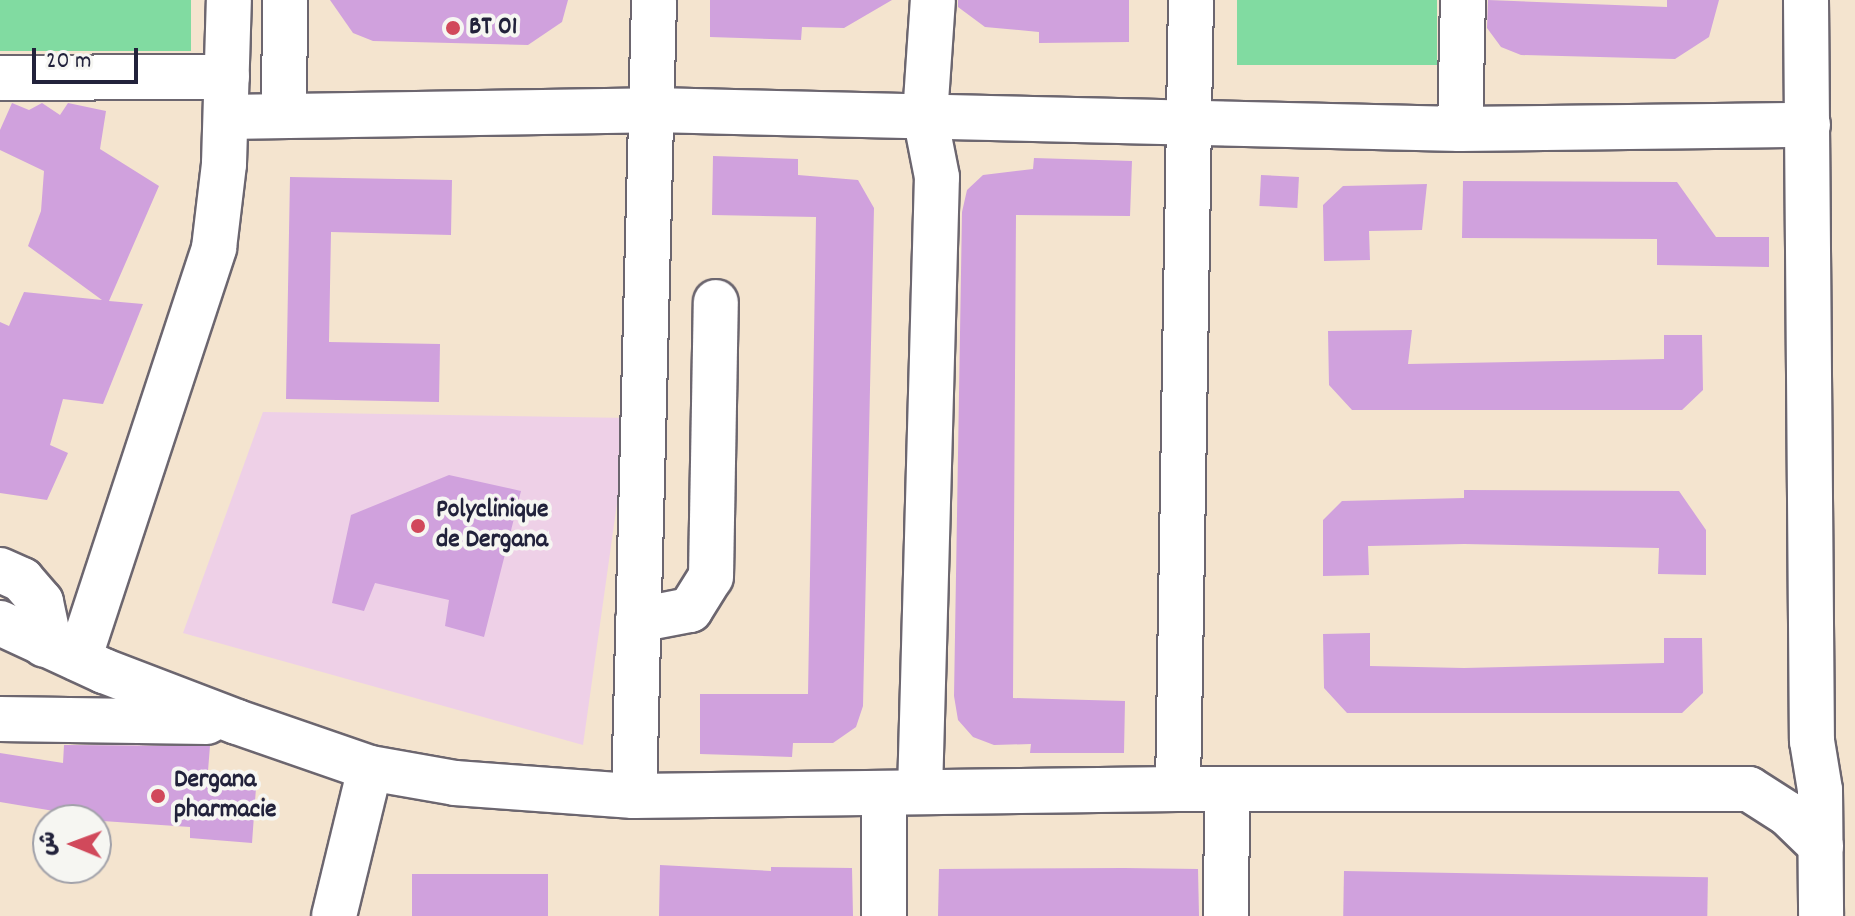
<!DOCTYPE html>
<meta charset="utf-8">
<style>
body{margin:0}
#map{position:relative;width:1855px;height:916px;overflow:hidden;background:#f4e4cf;font-family:Dekko,"Playpen Sans Arabic",sans-serif}
div>[style]{position:absolute}
.built>*{inset:0;background:#eed0e7}
.green>*{inset:0;background:#81dba1;transform-origin:0 0}
.building>*{inset:0;background:#d0a1dd;transform-origin:0 0}
.roads{filter:drop-shadow(2px 0 #6c666f) drop-shadow(-2px 0 #6c666f) drop-shadow(0 2px #6c666f) drop-shadow(0 -2px #6c666f)}
.minor>*{height:44px;margin:-22px;padding:0 22px;transform-origin:22px;border-radius:22px;background:#fff}
.dots>*{width:22px;height:22px;translate:-50% -50%;box-sizing:border-box;border:4px solid #f6f6f2;border-radius:50%}
span{translate:-50% -50%;white-space:nowrap;text-align:center;line-height:1.15;-webkit-text-stroke:8px #f6f6f2;paint-order:stroke}
.poi-label{font-size:26px;color:#22223b;font-weight:700}
.left{translate:0 -50%;text-align:left}
.north{position:absolute;left:32px;top:804px;width:80px;height:80px;box-sizing:border-box;background:#f6f6f2;border:2px solid #a1a1a9;border-radius:50%;rotate:271deg;font-size:22px;font-weight:700;line-height:32px;text-align:center;color:#22223b}
.north::after{content:'';display:block;margin:auto;width:28px;height:36px;background:#d1495b;clip-path:polygon(50% 0,100% 100%,50% 72%,0 100%)}
.scale{position:absolute;left:32px;top:48px;width:106px;height:36px;box-sizing:border-box;border:4px solid #22223b;border-top:0;padding-left:10px;font-size:24px;line-height:28px;white-space:nowrap;color:#22223b;-webkit-text-stroke:6px #f6f6f2;paint-order:stroke}
</style>
<div id="map">
<div class="built">
<div style="clip-path:polygon(263px 412px,629px 418px,583px 745px,183px 633px)"></div>
</div>
<div class="green">
<div style="left:0;top:0;width:191px;height:51px"></div>
<div style="left:1237px;top:0;width:200px;height:65px"></div>
</div>
<div class="building">
<div style="clip-path:polygon(330px 0,568px 0,562px 22px,528px 45px,373px 41px,353px 33px)"></div>
<div style="clip-path:polygon(710px 0,892px 0,844px 28px,802px 27px,801px 40px,710px 37px)"></div>
<div style="clip-path:polygon(958px 0,1129px 0,1129px 42px,1039px 43px,1039px 32px,985px 27px,958px 7px)"></div>
<div style="clip-path:polygon(1488px 0,1667px 7px,1667px 0,1719px 0,1709px 37px,1675px 59px,1521px 55px,1501px 47px,1487px 28px)"></div>
<div style="clip-path:polygon(12px 103px,29px 110px,42px 103px,60px 115px,68px 103px,106px 111px,100px 149px,159px 186px,109px 301px,143px 304px,103px 404px,63px 399px,50px 445px,68px 453px,47px 500px,0 493px,0 322px,9px 326px,24px 292px,102px 300px,28px 246px,41px 211px,44px 171px,0 150px,0 130px)"></div>
<div style="clip-path:polygon(713px 156px,798px 159px,798px 175px,858px 180px,874px 208px,863px 706px,856px 727px,833px 743px,793px 743px,792px 757px,700px 754px,700px 694px,808px 694px,816px 217px,712px 215px)"></div>
<div style="clip-path:polygon(1034px 158px,1132px 161px,1130px 216px,1016px 215px,1013px 698px,1125px 701px,1124px 753px,1030px 753px,1031px 744px,994px 745px,973px 737px,958px 720px,954px 696px,962px 212px,967px 190px,983px 175px,1033px 169px)"></div>
<div style="left:1261px;top:175px;width:38px;height:31px;rotate:3deg"></div>
<div style="clip-path:polygon(290px 177px,452px 180px,451px 235px,331px 232px,329px 342px,440px 344px,439px 402px,286px 399px)"></div>
<div style="clip-path:polygon(1463px 181px,1677px 182px,1716px 237px,1769px 237px,1769px 267px,1657px 265px,1657px 239px,1462px 238px)"></div>
<div style="clip-path:polygon(1427px 184px,1422px 230px,1369px 231px,1370px 260px,1324px 261px,1323px 205px,1343px 186px)"></div>
<div style="clip-path:polygon(1412px 330px,1408px 364px,1664px 359px,1664px 335px,1702px 335px,1703px 390px,1682px 410px,1352px 410px,1329px 385px,1328px 331px)"></div>
<div style="clip-path:polygon(449px 475px,521px 491px,484px 637px,445px 626px,449px 600px,375px 583px,364px 611px,332px 603px,351px 515px)"></div>
<div style="clip-path:polygon(1464px 490px,1679px 491px,1706px 530px,1706px 575px,1658px 574px,1659px 548px,1464px 544px,1368px 546px,1369px 575px,1323px 576px,1323px 520px,1342px 501px,1464px 498px)"></div>
<div style="clip-path:polygon(1370px 633px,1370px 666px,1464px 668px,1664px 663px,1664px 638px,1702px 638px,1703px 693px,1682px 713px,1347px 713px,1324px 688px,1323px 634px)"></div>
<div style="clip-path:polygon(64px 745px,210px 746px,208px 771px,257px 774px,252px 843px,190px 838px,190px 827px,59px 818px,60px 812px,0 802px,0 753px,63px 763px)"></div>
<div style="clip-path:polygon(660px 865px,771px 871px,771px 867px,852px 868px,853px 916px,659px 916px)"></div>
<div style="clip-path:polygon(1124px 868px,1198px 869px,1199px 916px,938px 916px,939px 869px)"></div>
<div style="left:1344px;top:871px;width:364px;height:45px;rotate:1deg"></div>
<div style="left:548px;top:874px;width:42px;height:136px;rotate:90deg"></div>
</div>
<div class="roads">
<div class="minor">
<div style="left:1806px;top:0;width:741px;rotate:89.54deg"></div>
<div style="left:1812px;top:741px;width:50px;rotate:80.7deg"></div>
<div style="left:1820px;top:790px;width:126px;rotate:89.5deg"></div>
<div style="left:0;top:78px;width:227px;rotate:-0.3deg"></div>
<div style="left:284px;top:116px;width:116px;rotate:-89.5deg"></div>
<div style="left:226px;top:117px;width:427px;rotate:-0.9deg"></div>
<div style="left:653px;top:110px;width:807px;rotate:1.35deg"></div>
<div style="left:1460px;top:129px;width:348px;rotate:-0.7deg"></div>
<div style="left:1460px;top:129px;width:129px;rotate:-88.7deg"></div>
<div style="left:0;top:570px;width:24px;rotate:24deg"></div>
<div style="left:22px;top:580px;width:29px;rotate:49deg"></div>
<div style="left:41px;top:602px;width:30px;rotate:78deg"></div>
<div style="left:47px;top:631px;width:14px;rotate:102deg"></div>
<div style="left:638px;top:620px;width:53px;rotate:-10.9deg"></div>
<div style="left:690px;top:610px;width:39px;rotate:-58deg"></div>
<div style="left:711px;top:577px;width:275px;rotate:-89deg"></div>
<div style="left:0;top:623px;width:115px;rotate:24.8deg"></div>
<div style="left:104px;top:671px;width:142px;rotate:21deg"></div>
<div style="left:237px;top:722px;width:141px;rotate:19.1deg"></div>
<div style="left:370px;top:768px;width:86px;rotate:10deg"></div>
<div style="left:455px;top:783px;width:179px;rotate:4.2deg"></div>
<div style="left:634px;top:796px;width:544px;rotate:-0.74deg"></div>
<div style="left:1178px;top:789px;width:571px"></div>
<div style="left:1749px;top:789px;width:46px;rotate:32.7deg"></div>
<div style="left:1788px;top:814px;width:46px;rotate:44.1deg"></div>
<div style="left:79px;top:659px;width:433px;rotate:-71.8deg"></div>
<div style="left:214px;top:248px;width:85px;rotate:-83.2deg"></div>
<div style="left:224px;top:164px;width:164px;rotate:-88.3deg"></div>
<div style="left:0;top:719px;width:207px;rotate:0.8deg"></div>
<div style="left:1178px;top:789px;width:789px;rotate:-89.06deg"></div>
<div style="left:920px;top:792px;width:615px;rotate:-88.42deg"></div>
<div style="left:937px;top:177px;width:62px;rotate:-101.1deg"></div>
<div style="left:925px;top:116px;width:116px;rotate:-86.1deg"></div>
<div style="left:634px;top:796px;width:796px;rotate:-88.56deg"></div>
<div style="left:334px;top:916px;width:152px;rotate:-76.3deg"></div>
<div style="left:884px;top:916px;width:123px;rotate:-90deg"></div>
<div style="left:1226px;top:916px;width:126px;rotate:-89.5deg"></div>
</div>
</div>
<div class="dots">
<div style="left:453px;top:28px;background:#d1495b"></div>
<div style="left:418px;top:526px;background:#d1495b"></div>
<div style="left:158px;top:796px;background:#d1495b"></div>
</div>
<div class="poi-label">
<span class="left" style="left:469px;top:28px">BT 01</span>
<span class="left" style="left:436px;top:526px">Polyclinique<br>de Dergana</span>
<span class="left" style="left:174px;top:796px">Dergana<br>pharmacie</span>
</div>
<div class="north">ش</div>
<div class="scale">20 m</div>
</div>
